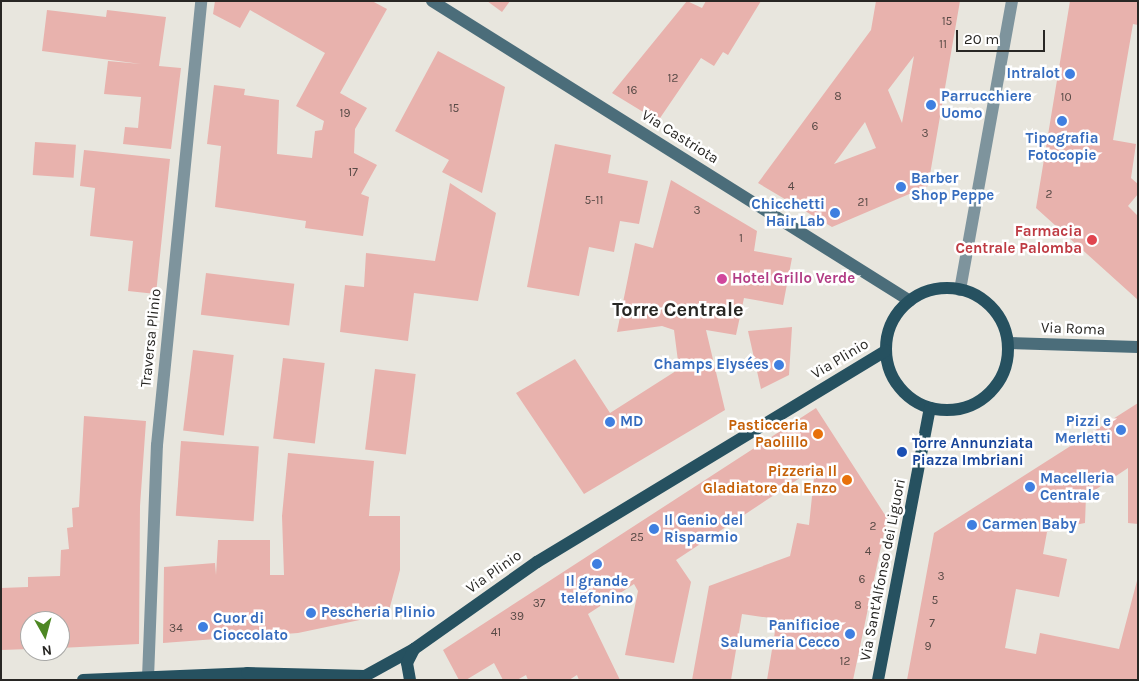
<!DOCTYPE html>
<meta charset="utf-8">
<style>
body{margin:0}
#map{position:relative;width:1139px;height:681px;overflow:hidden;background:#e8e6de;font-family:Karla,sans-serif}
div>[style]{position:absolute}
.building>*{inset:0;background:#e8b2ad;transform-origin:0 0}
.street>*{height:12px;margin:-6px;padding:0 6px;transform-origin:6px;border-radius:6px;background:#7e949d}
.secondary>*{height:12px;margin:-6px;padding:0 6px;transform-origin:6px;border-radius:6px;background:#4b6d7a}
.primary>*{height:12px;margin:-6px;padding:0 6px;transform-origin:6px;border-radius:6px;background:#265160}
.primary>.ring{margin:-6px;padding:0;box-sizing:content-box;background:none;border:12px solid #265160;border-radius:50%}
.dots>*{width:14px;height:14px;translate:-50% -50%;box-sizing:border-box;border:2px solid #fff;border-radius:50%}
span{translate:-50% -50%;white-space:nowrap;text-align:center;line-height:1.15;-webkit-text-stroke:5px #fff;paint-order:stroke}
.number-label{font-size:12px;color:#584a46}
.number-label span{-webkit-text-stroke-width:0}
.shop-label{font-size:15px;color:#366cbe;font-weight:700}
.right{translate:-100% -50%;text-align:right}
.left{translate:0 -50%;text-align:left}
.street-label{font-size:15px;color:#282724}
.health-label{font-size:15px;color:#be3a42;font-weight:700}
.hotel-label{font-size:15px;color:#b23c85;font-weight:700}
.food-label{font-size:15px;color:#c56008;font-weight:700}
.transit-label{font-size:15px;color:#164399;font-weight:700}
.district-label{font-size:20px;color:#282724;font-weight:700}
.frame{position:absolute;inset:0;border:2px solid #282724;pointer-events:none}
.north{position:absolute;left:20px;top:611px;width:50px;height:50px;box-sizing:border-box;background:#fff;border:1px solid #a9a9a7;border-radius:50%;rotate:173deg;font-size:14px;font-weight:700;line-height:20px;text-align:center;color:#282724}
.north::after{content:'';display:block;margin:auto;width:18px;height:22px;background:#4d8723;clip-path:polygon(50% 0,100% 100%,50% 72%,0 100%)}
.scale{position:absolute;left:956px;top:30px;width:89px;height:22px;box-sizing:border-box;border:2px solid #282724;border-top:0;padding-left:6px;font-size:15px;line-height:18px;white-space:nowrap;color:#282724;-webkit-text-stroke:4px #fff;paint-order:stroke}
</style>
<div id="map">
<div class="building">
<div style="clip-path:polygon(215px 1px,372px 1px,387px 9px,340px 93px,367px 108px,355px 129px,354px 153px,377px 165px,361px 194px,369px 197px,363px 236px,305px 228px,306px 221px,215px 207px,221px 146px,207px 144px,214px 85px,245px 89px,244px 95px,279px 100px,277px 154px,312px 158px,315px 131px,322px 130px,324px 121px,296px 106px,325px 53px,250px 10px,240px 28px,213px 14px)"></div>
<div style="clip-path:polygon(487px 1px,510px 1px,502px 12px)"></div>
<div style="clip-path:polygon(687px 1px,702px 8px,706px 1px,761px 1px,728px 55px,723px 52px,714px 66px,701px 58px,658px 121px,612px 93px)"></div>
<div style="clip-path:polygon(evenodd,876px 1px,960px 1px,928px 186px,832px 227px,758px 183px,871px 30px,876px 1px,914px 56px,902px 123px,888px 90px,914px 56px,876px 1px,865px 122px,876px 148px,834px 164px,850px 142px,865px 122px)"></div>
<div style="clip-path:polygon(1070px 1px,1138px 1px,1138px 25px,1133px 24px,1113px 140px,1136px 144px,1131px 178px,1138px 184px,1138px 194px,1128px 206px,1138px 216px,1138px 300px,1036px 208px)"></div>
<div style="clip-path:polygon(47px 10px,106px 17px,107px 10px,166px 17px,159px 66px,181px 68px,171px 149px,123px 144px,125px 127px,138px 128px,141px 97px,104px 94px,108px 61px,141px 64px,42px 51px)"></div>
<div style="clip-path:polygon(438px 51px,505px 87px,482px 193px,442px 172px,449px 160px,395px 131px)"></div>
<div style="left:35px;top:142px;width:41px;height:33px;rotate:4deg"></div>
<div style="clip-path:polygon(555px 144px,611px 155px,608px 173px,648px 181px,639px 224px,620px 221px,614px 252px,589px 247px,579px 296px,527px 287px)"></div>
<div style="clip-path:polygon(84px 150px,170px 159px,156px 294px,128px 291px,133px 241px,90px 236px,95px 188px,80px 186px)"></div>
<div style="clip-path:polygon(671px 180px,757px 231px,754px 251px,792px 258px,783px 305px,744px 298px,736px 335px,706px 330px,725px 410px,584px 494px,516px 393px,575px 359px,610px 413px,679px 369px,674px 330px,662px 326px,617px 332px,635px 243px,653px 248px)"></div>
<div style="clip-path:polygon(450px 183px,496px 213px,478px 301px,414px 293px,408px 341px,340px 332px,345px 285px,364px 287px,366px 253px,435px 261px)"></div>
<div style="left:206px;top:273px;width:89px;height:42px;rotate:7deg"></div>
<div style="clip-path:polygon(792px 327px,789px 375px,761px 389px,748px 331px)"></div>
<div style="left:193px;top:350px;width:41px;height:81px;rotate:7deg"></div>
<div style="left:283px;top:358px;width:42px;height:81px;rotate:7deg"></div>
<div style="left:375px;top:369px;width:41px;height:81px;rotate:7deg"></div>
<div style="clip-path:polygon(1138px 403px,1138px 524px,1128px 523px,1128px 468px,1086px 496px,1085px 523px,1069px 526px,1066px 521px,1047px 532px,1043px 554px,1067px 559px,1059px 597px,1016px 589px,1005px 648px,1036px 654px,1040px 633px,1119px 649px,1138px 577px,1138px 680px,907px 680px,934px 533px)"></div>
<div style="clip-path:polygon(816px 408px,887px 518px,853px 680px,767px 680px,777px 619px,742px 614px,731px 680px,692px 680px,709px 586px,790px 556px,797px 523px,809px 525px,815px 468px,676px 560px,691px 582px,674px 663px,625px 655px,638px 591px,634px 584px,588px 614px,620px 680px,579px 680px,577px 675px,569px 680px,528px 680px,526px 675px,517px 680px,503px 680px,494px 663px,466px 680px,459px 680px,443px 650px)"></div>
<div style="clip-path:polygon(84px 416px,146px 421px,140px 506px,139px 644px,60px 648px,60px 621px,30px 621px,30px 649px,1px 650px,1px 588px,28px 587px,28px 577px,60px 576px,61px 550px,69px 549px,67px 528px,73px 527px,72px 508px,79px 507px)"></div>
<div style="left:181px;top:441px;width:78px;height:75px;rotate:4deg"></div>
<div style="clip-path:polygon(288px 453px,374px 461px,369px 516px,400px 516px,400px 570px,388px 614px,298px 633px,163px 643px,164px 567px,215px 563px,216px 575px,218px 540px,270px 540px,270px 575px,284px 575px,282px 516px)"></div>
</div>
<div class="street">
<div style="left:960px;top:290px;width:294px;rotate:-79.8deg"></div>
<div style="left:148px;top:678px;width:233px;rotate:-87.8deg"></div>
<div style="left:157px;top:445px;width:446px;rotate:-84.3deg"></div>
</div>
<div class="secondary">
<div style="left:432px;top:1px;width:564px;rotate:32.11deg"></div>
<div style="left:1008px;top:343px;width:130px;rotate:1.8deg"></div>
</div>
<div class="primary">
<div class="ring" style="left:886px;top:288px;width:110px;height:110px"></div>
<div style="left:83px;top:680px;width:164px;rotate:-2.4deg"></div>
<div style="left:247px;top:673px;width:118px;rotate:1.5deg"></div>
<div style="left:365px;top:676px;width:56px;rotate:-28.9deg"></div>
<div style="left:414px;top:649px;width:151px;rotate:-35.3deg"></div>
<div style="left:537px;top:562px;width:408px;rotate:-31.2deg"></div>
<div style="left:410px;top:680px;width:17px;rotate:-100deg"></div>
<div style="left:407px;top:663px;width:16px;rotate:-63deg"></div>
<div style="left:878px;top:680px;width:277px;rotate:-79.2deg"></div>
</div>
<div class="dots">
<div style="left:1070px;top:74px;background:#3f7fe0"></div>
<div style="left:931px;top:105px;background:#3f7fe0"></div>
<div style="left:1062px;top:121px;background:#3f7fe0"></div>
<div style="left:901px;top:187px;background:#3f7fe0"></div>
<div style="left:835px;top:213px;background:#3f7fe0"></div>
<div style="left:1092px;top:240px;background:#e0444e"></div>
<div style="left:722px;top:279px;background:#d1479c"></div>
<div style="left:779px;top:365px;background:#3f7fe0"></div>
<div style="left:610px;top:422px;background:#3f7fe0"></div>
<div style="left:1121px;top:430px;background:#3f7fe0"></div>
<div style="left:818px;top:434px;background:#e8710a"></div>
<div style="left:902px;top:452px;background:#1a4fb4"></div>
<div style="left:847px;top:480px;background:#e8710a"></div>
<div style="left:1030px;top:487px;background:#3f7fe0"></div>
<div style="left:972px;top:525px;background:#3f7fe0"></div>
<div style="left:654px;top:529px;background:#3f7fe0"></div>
<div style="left:597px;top:564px;background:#3f7fe0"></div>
<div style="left:311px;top:613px;background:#3f7fe0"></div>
<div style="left:203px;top:627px;background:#3f7fe0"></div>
<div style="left:850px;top:634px;background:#3f7fe0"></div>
</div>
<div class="number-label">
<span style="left:947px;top:22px">15</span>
<span style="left:943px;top:45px">11</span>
<span style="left:673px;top:79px">12</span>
<span style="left:632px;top:91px">16</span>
<span style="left:838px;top:97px">8</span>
<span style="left:1066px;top:98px">10</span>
<span style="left:454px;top:109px">15</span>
<span style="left:345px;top:114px">19</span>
<span style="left:815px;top:127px">6</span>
<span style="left:925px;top:134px">3</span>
<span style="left:353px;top:173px">17</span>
<span style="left:791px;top:187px">4</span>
<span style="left:1049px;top:195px">2</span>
<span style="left:594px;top:201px">5-11</span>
<span style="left:863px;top:203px">21</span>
<span style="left:697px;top:211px">3</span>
<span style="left:741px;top:239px">1</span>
<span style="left:873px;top:527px">2</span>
<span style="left:637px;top:538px">25</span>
<span style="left:868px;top:552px">4</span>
<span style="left:941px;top:577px">3</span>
<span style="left:862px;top:580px">6</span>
<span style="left:935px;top:601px">5</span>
<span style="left:539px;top:604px">37</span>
<span style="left:858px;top:606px">8</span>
<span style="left:517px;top:617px">39</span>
<span style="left:932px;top:624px">7</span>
<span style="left:176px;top:629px">34</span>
<span style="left:496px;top:633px">41</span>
<span style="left:928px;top:647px">9</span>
<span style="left:845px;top:662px">12</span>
</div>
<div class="shop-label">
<span class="right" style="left:1060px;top:74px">Intralot</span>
<span class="left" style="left:941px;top:105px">Parrucchiere<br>Uomo</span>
<span style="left:1062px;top:147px">Tipografia<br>Fotocopie</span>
<span class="left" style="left:911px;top:187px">Barber<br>Shop Peppe</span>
<span class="right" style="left:825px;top:213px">Chicchetti<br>Hair Lab</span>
<span class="right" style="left:769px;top:365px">Champs Elysées</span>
<span class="right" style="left:1111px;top:430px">Pizzi e<br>Merletti</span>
<span class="left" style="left:620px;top:422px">MD</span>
<span class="left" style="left:1040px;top:487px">Macelleria<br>Centrale</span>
<span class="left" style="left:664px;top:529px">Il Genio del<br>Risparmio</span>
<span class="left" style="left:982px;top:525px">Carmen Baby</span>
<span style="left:597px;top:590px">Il grande<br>telefonino</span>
<span class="left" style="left:321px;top:613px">Pescheria Plinio</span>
<span class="left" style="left:213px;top:627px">Cuor di<br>Cioccolato</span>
<span class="right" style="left:840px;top:634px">Panificioe<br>Salumeria Cecco</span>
</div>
<div class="street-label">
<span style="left:680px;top:137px;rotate:32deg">Via Castriota</span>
<span style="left:1073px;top:329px;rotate:2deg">Via Roma</span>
<span style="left:151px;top:338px;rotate:-84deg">Traversa Plinio</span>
<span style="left:840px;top:359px;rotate:-31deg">Via Plinio</span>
<span style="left:883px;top:570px;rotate:-79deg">Via Sant'Alfonso dei Liguori</span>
<span style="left:494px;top:572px;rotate:-35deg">Via Plinio</span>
</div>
<div class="health-label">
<span class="right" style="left:1082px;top:240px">Farmacia<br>Centrale Palomba</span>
</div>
<div class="hotel-label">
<span class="left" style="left:732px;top:279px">Hotel Grillo Verde</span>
</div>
<div class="food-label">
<span class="right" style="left:808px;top:434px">Pasticceria<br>Paolillo</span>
<span class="right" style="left:837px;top:480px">Pizzeria Il<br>Gladiatore da Enzo</span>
</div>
<div class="transit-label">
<span class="left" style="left:912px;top:452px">Torre Annunziata<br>Piazza Imbriani</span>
</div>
<div class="district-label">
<span style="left:678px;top:309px">Torre Centrale</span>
</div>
<div class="frame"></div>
<div class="north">N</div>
<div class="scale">20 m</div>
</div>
